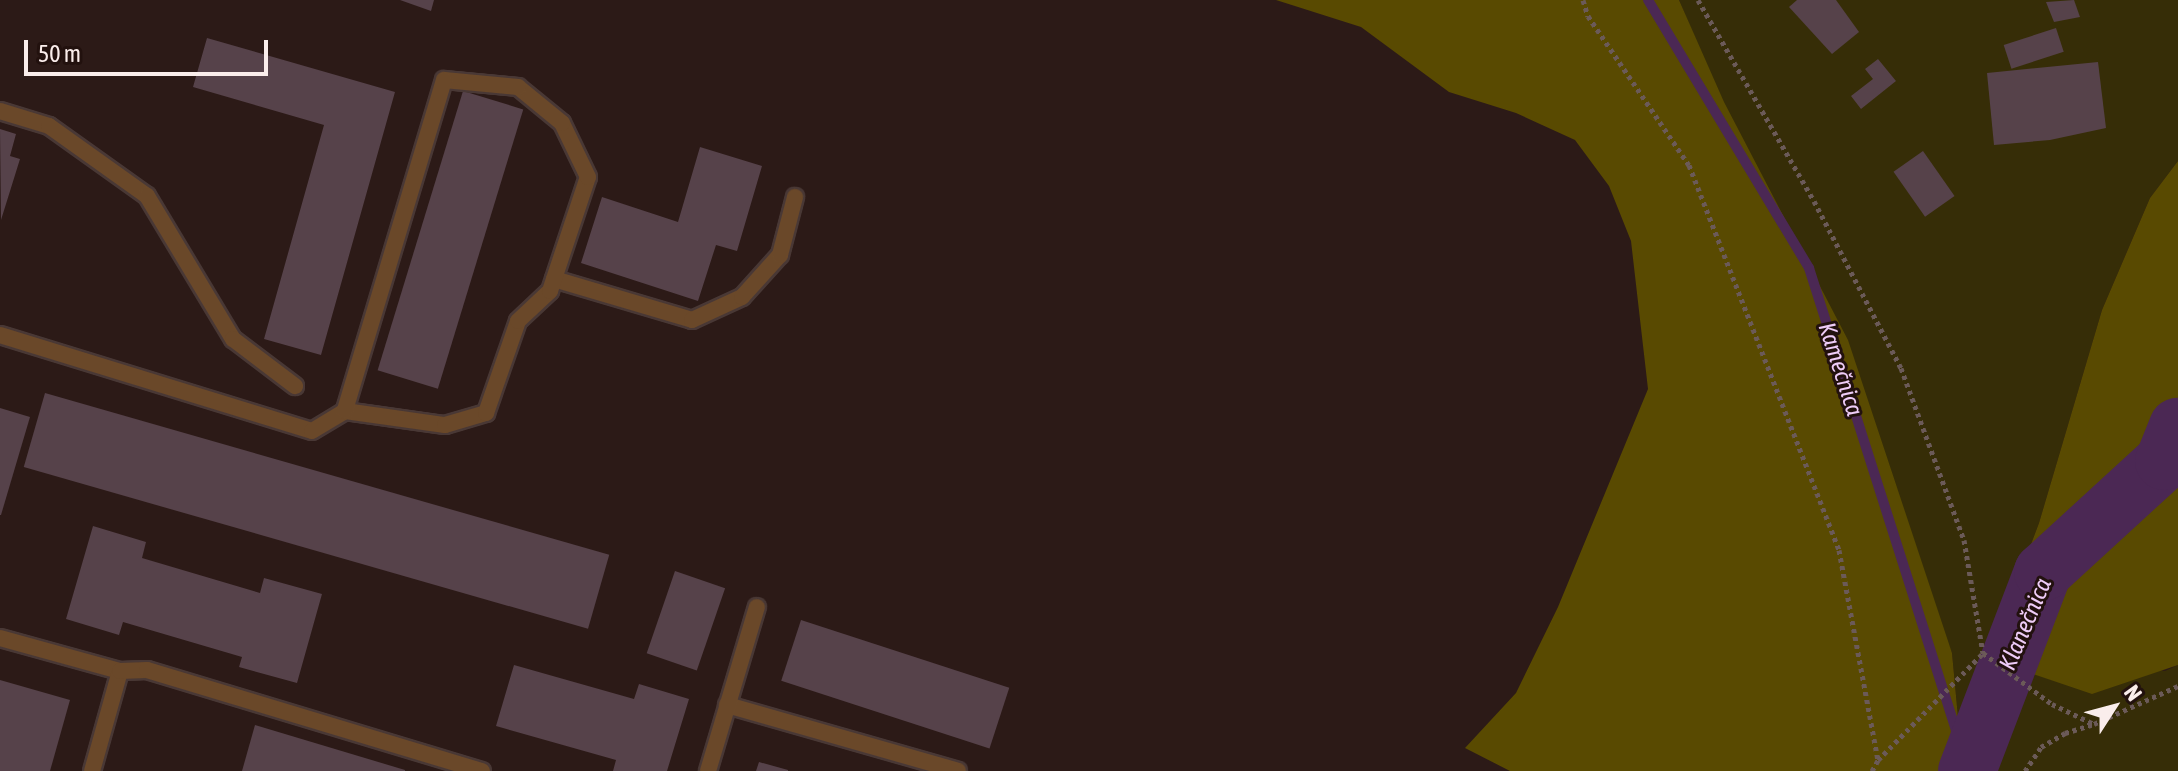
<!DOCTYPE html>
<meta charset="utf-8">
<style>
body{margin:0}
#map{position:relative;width:2178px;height:771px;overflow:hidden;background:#2c1a17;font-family:"Asap Condensed",sans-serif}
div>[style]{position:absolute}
.green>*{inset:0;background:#362d07}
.forest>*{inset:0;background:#594a01}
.stream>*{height:10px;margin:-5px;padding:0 5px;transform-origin:5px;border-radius:5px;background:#4b2854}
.river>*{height:58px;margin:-29px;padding:0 29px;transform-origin:29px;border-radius:29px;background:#4b2854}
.building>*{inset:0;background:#56424a;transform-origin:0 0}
.path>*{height:5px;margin-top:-2.5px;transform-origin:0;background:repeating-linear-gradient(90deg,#6b5a58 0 4px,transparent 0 8px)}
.roads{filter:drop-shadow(2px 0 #493835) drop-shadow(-2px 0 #493835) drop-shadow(0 2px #493835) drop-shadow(0 -2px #493835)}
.service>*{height:16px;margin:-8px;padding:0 8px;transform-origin:8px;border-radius:8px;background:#6a4829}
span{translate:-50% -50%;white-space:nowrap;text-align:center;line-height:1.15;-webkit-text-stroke:6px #22110e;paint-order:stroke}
.water-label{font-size:24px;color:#eeccf7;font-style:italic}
.north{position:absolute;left:2074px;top:667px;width:80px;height:80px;-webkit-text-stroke:6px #22110e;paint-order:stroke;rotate:54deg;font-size:22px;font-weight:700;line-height:32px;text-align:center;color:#faedeb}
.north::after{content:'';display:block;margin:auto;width:28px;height:36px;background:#faedeb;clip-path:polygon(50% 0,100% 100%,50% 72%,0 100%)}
.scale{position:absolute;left:24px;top:40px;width:244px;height:36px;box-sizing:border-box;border:4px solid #faedeb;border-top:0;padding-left:10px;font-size:24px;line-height:28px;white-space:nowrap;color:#faedeb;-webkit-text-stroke:6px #22110e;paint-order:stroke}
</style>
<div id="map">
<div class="green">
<div style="clip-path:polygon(1679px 0,2178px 0,2178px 161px,2150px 198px,2102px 310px,2039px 523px,1993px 644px,2165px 671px,2178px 665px,2178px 771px,1963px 771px,1952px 653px)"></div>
</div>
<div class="forest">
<div style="clip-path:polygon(1276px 0,1679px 0,1724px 102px,1848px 340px,1952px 653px,1963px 771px,1510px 771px,1465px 748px,1516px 693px,1558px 607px,1648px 389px,1631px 241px,1609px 186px,1575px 140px,1516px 113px,1449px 92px,1361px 27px)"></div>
<div style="clip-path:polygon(2178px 161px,2178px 665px,2092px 694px,2033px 674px,1993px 644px,2039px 523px,2102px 310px,2150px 198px)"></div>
</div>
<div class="stream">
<div style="left:1648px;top:0;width:313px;rotate:59deg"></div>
<div style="left:1809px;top:268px;width:525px;rotate:72.36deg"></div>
</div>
<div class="river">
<div style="left:1967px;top:771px;width:213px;rotate:-69.1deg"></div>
<div style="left:2043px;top:572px;width:164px;rotate:-42.5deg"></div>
<div style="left:2164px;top:461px;width:37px;rotate:-68deg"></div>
</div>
<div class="building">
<div style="clip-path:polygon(400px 0,434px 0,431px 11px)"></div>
<div style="clip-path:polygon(1797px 0,1836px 0,1859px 32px,1832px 54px,1789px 7px)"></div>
<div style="clip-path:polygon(2074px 0,2080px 17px,2054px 22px,2046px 2px)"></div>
<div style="left:2056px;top:28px;width:25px;height:55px;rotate:72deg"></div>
<div style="clip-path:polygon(207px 38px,395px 92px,321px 355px,264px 339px,324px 125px,193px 87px)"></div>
<div style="clip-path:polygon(1878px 59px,1896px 81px,1861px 109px,1851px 96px,1873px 79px,1865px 69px)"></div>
<div style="clip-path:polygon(2098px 62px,2106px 128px,2050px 140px,1994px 145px,1987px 73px)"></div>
<div style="left:463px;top:91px;width:63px;height:292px;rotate:17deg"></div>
<div style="clip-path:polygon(0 129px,16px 134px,10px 156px,20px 159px,1px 220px)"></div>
<div style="clip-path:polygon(700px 147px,762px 166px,737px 251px,716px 245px,698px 301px,581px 263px,602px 197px,678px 222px)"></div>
<div style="left:1923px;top:151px;width:55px;height:36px;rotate:55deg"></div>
<div style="left:45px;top:393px;width:587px;height:77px;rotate:16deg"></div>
<div style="clip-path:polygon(0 408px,30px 417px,1px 515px,0 515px)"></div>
<div style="clip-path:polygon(93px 526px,146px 542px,142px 558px,260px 593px,264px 578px,322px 594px,297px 683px,239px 667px,242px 657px,123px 622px,119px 635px,66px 619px)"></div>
<div style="left:675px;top:571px;width:53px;height:87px;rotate:19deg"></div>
<div style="left:801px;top:620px;width:219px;height:64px;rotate:18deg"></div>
<div style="clip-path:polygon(514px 665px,634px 699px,639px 684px,689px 699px,667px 771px,613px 771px,616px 760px,496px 726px)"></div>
<div style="clip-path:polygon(0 680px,70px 700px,50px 771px,0 771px)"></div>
<div style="clip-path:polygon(255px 725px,405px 770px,405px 771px,242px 771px)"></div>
<div style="clip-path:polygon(759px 762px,788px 770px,788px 771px,756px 771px)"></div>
</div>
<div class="path">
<div style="left:1583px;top:0;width:17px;rotate:73deg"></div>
<div style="left:1588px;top:16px;width:180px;rotate:55.9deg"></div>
<div style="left:1689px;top:165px;width:413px;rotate:68.7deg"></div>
<div style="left:1839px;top:550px;width:214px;rotate:79.5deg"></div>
<div style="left:1878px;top:760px;width:150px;rotate:-45.5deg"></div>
<div style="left:1698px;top:0;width:232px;rotate:60deg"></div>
<div style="left:1814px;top:201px;width:188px;rotate:62.5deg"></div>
<div style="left:1901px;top:368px;width:183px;rotate:69.9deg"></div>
<div style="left:1964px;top:540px;width:115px;rotate:80.5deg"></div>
<div style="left:1983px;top:653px;width:86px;rotate:36.5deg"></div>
<div style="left:2052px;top:704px;width:47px;rotate:25.5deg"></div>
<div style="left:2094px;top:724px;width:92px;rotate:-24.3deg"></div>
<div style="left:1872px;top:771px;width:13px;rotate:-61deg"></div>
<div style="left:2025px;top:771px;width:29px;rotate:-56deg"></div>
<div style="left:2041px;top:747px;width:28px;rotate:-30deg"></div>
<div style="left:2065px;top:733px;width:30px;rotate:-17deg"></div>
</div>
<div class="roads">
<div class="service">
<div style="left:0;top:111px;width:51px;rotate:17deg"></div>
<div style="left:49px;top:126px;width:120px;rotate:35.5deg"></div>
<div style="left:147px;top:196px;width:167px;rotate:59deg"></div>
<div style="left:233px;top:339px;width:78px;rotate:37.2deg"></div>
<div style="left:554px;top:279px;width:144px;rotate:16.5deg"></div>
<div style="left:692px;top:320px;width:55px;rotate:-24.7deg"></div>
<div style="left:742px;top:297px;width:57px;rotate:-47.9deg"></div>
<div style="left:780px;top:255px;width:60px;rotate:-75.5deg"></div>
<div style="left:0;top:335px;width:326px;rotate:17.1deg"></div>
<div style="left:312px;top:431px;width:39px;rotate:-31deg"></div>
<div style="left:345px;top:411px;width:101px;rotate:8deg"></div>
<div style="left:445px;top:425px;width:43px;rotate:-16.3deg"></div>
<div style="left:486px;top:413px;width:97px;rotate:-70.8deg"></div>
<div style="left:518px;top:321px;width:44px;rotate:-43.2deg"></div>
<div style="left:550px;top:291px;width:120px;rotate:-71.6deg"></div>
<div style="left:588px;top:177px;width:60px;rotate:-115.7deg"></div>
<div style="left:562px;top:123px;width:57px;rotate:-140.7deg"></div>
<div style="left:518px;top:87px;width:74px;rotate:-174.6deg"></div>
<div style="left:444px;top:80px;width:345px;rotate:106.7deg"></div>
<div style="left:0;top:638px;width:124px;rotate:15.4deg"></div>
<div style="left:120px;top:671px;width:104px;rotate:105.6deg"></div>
<div style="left:120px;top:671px;width:27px;rotate:-2deg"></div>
<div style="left:147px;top:670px;width:350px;rotate:16.8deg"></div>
<div style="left:727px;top:705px;width:240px;rotate:15.9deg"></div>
<div style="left:708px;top:771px;width:171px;rotate:-73.4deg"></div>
</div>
</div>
<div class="water-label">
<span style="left:1841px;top:369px;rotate:72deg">Kamečnica</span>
<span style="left:2025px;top:624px;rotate:-67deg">Klanečnica</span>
</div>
<div class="north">N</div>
<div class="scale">50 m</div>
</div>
